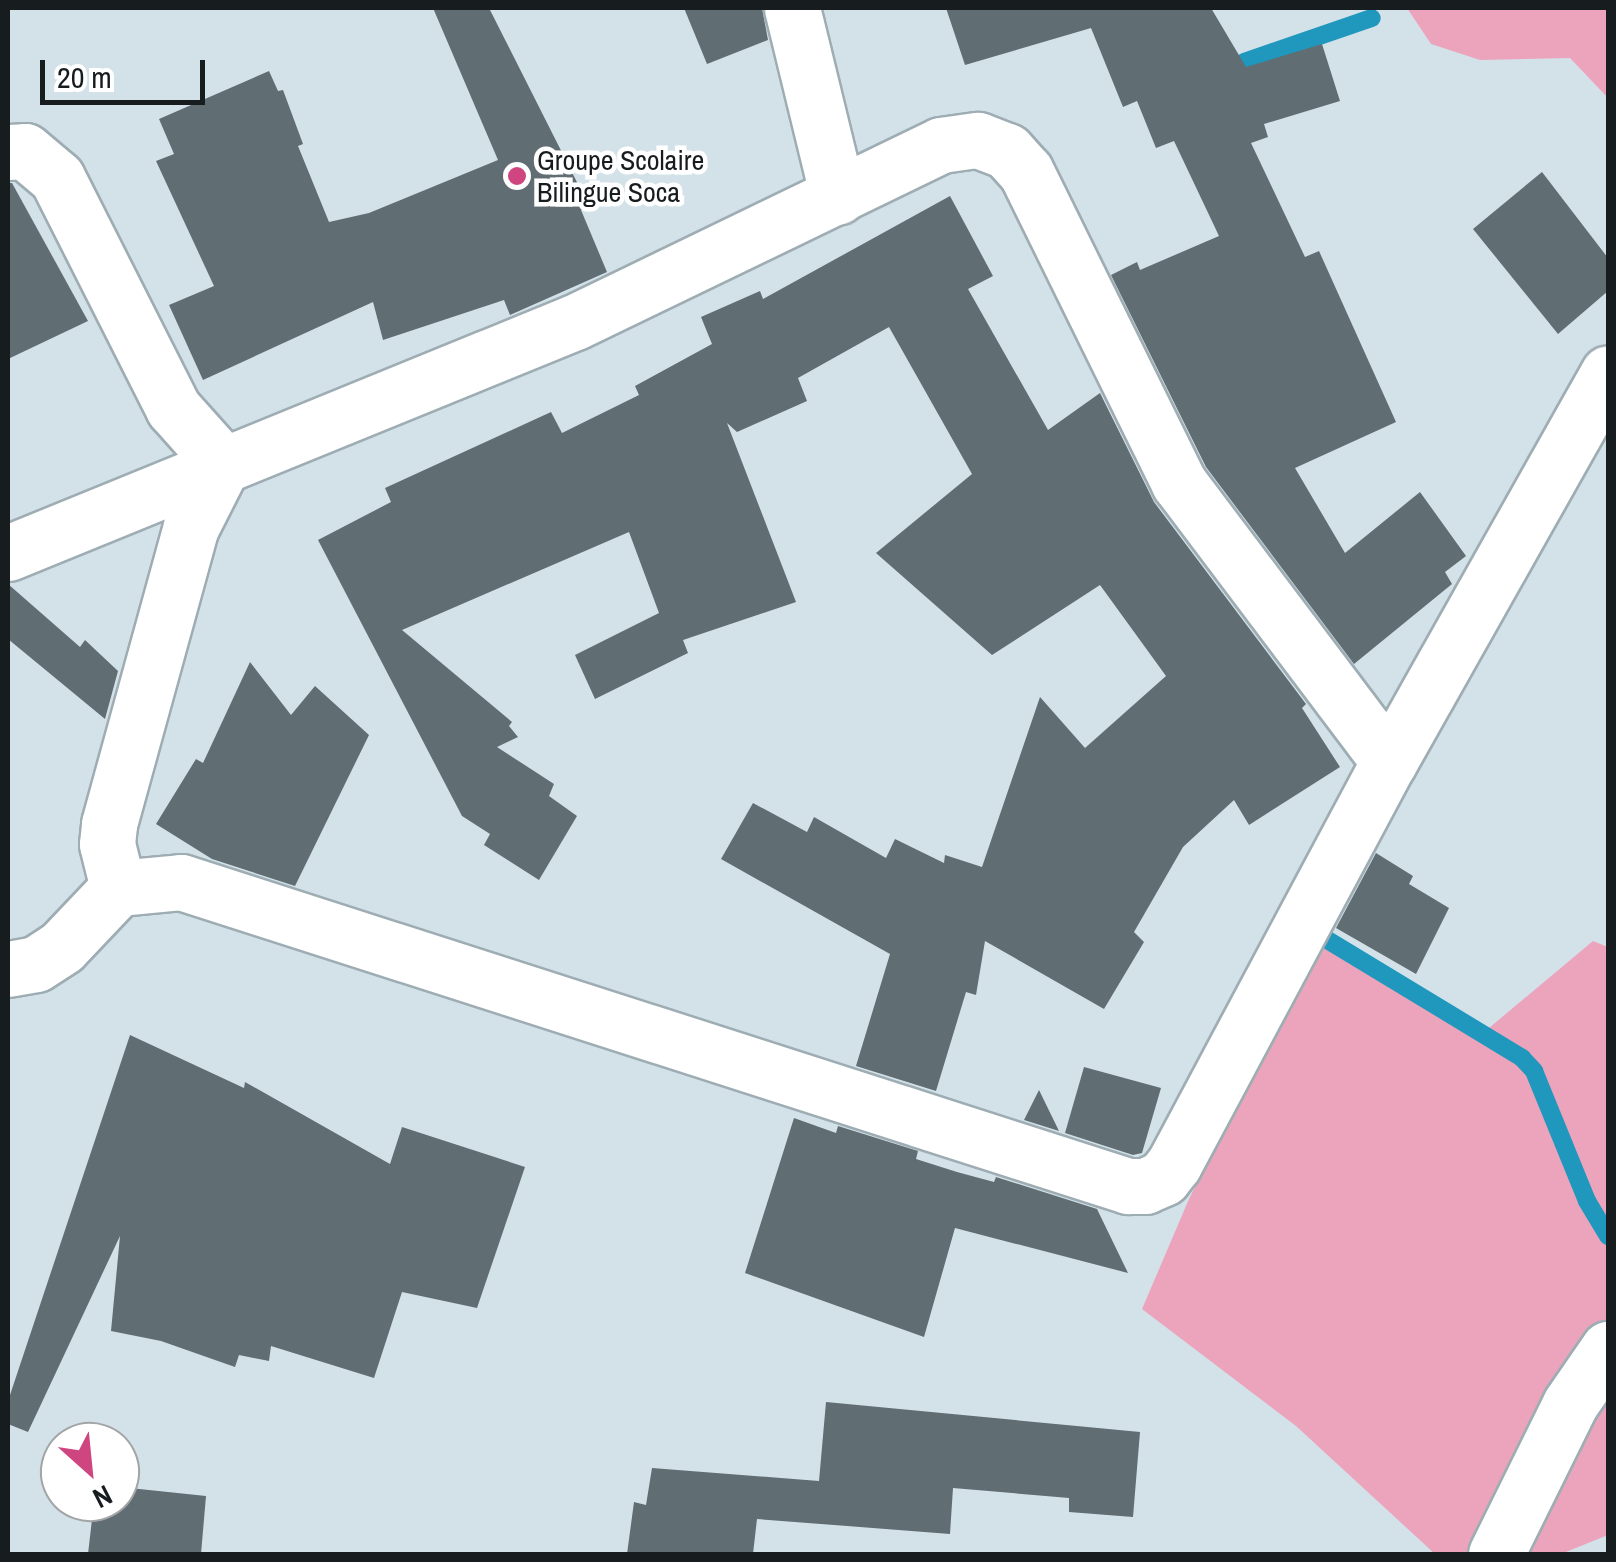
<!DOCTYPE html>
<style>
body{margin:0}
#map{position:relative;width:1616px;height:1562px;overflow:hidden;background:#d3e2e9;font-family:"Archivo Narrow",sans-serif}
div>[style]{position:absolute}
.green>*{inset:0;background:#eca4bc}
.stream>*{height:18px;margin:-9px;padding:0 9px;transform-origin:9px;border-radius:9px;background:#2098bd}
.building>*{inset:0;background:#606d72}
.roads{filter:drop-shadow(2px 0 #9eadb3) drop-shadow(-2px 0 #9eadb3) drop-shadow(0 2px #9eadb3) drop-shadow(0 -2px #9eadb3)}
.minor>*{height:55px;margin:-27.5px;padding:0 27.5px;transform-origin:27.5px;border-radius:27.5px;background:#fff}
.dots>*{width:28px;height:28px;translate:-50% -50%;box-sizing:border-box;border:5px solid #fff;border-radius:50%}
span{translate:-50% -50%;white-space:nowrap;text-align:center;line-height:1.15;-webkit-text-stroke:9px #fff;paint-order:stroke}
.poi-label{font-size:28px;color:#171c1e}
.left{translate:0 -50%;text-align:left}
.frame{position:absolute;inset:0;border:10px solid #171c1e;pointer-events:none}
.north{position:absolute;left:40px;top:1422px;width:100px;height:100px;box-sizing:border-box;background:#fff;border:2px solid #a2a4a5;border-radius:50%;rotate:153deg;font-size:28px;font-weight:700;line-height:40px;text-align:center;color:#171c1e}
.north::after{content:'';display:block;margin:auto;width:35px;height:45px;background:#ce457f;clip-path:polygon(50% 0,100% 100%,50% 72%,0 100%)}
.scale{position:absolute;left:40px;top:60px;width:165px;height:45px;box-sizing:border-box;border:5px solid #171c1e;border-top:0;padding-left:12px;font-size:30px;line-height:35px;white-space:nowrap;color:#171c1e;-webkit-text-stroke:8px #fff;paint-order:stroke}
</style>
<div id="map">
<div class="green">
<div style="clip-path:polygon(1407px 8px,1608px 8px,1608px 98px,1570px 58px,1480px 60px,1431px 44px)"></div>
<div style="clip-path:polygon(1593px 941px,1608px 947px,1608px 1535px,1561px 1554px,1435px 1554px,1296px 1426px,1142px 1309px,1189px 1199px,1318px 942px,1483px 1033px)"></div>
</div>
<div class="stream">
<div style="left:1244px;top:62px;width:135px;rotate:-19deg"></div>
<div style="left:1311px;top:930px;width:247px;rotate:31.2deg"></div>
<div style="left:1522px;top:1058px;width:18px;rotate:47deg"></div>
<div style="left:1534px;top:1071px;width:140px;rotate:67.8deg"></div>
<div style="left:1587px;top:1201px;width:41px;rotate:59deg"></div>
</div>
<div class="building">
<div style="clip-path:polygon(433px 8px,489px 8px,589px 206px,581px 210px,607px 272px,510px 315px,504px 300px,383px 340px,373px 302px,203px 380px,169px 305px,214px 286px,156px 161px,174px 154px,159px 119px,269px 71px,278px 91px,283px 90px,303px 144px,298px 146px,329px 222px,369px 213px,498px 160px)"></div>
<div style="clip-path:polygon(684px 8px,762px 8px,768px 40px,707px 64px)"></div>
<div style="clip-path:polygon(946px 8px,1211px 8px,1246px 67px,1322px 44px,1340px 101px,1264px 124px,1268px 137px,1251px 143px,1305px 257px,1319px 251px,1396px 422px,1295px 468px,1345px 553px,1420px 492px,1466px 556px,1445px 572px,1452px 584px,1354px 664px,1206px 467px,1111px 275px,1137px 262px,1140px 270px,1219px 236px,1174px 141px,1156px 148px,1137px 101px,1123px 107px,1091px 28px,965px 65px)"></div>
<div style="clip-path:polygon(1542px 172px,1608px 258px,1608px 291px,1558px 334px,1473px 229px)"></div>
<div style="clip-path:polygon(8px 183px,12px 183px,88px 321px,8px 359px)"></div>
<div style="clip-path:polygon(950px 196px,993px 276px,968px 289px,1048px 430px,1100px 393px,1154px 502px,1306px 704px,1302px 708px,1340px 767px,1249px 825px,1234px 800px,1183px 847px,1134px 932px,1144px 942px,1104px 1009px,985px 941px,976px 995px,966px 992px,936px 1091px,856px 1066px,890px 954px,721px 859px,753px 803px,807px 832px,814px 817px,886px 858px,895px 839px,944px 863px,945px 855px,982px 867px,1040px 697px,1085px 748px,1166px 676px,1100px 585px,992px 655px,876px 553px,972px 474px,889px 327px,798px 378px,807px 401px,737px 432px,727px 423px,796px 602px,683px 640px,688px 653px,595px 699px,575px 655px,659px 613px,629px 532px,402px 630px,512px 722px,509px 726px,518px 737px,497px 747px,554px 784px,549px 796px,577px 816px,539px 880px,484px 845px,490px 834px,462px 816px,318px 540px,391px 502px,385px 488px,551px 412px,562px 433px,639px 395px,635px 386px,712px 344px,701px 317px,760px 291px,763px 299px)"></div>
<div style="clip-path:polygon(8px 584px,80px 647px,85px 640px,118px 671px,105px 719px,8px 639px)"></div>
<div style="clip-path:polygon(250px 662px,291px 715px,315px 686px,369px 735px,295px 886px,212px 859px,156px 824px,196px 759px,203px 763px)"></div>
<div style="clip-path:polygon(1376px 853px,1413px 876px,1409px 884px,1449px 908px,1416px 974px,1336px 928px)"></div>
<div style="clip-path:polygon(130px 1035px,244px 1088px,245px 1082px,390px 1164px,402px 1127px,525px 1167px,477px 1308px,402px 1292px,374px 1378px,271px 1346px,269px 1361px,239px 1355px,235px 1367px,161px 1341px,111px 1331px,120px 1236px,28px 1432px,8px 1424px,8px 1401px)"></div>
<div style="clip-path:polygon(1084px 1067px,1161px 1088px,1142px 1153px,1133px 1155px,1065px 1133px)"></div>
<div style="clip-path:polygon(1039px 1090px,1059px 1131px,1024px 1120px)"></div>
<div style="clip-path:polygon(794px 1118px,836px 1133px,838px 1126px,918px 1151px,916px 1159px,957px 1172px,994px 1182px,996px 1177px,1097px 1209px,1128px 1273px,955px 1228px,924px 1337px,745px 1273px)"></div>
<div style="clip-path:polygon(826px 1402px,1140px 1432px,1133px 1517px,1069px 1512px,1069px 1498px,953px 1488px,950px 1534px,757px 1519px,753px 1554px,627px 1554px,634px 1502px,646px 1505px,652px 1468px,819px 1481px)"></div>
<div style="clip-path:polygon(120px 1487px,206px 1496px,201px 1554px,88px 1554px,94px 1502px,120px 1502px)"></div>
</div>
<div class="roads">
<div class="minor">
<div style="left:792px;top:8px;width:194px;rotate:76.3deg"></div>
<div style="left:8px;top:152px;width:17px;rotate:-3deg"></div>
<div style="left:25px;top:151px;width:42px;rotate:40.2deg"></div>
<div style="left:57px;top:178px;width:258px;rotate:63.2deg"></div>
<div style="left:173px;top:408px;width:75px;rotate:48.2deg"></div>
<div style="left:8px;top:553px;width:612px;rotate:-22.17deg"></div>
<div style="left:575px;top:322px;width:407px;rotate:-25.8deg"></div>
<div style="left:941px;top:145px;width:37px;rotate:-8deg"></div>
<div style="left:978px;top:140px;width:31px;rotate:21deg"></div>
<div style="left:1007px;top:151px;width:28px;rotate:48deg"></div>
<div style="left:1026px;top:172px;width:347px;rotate:63.8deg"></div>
<div style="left:1179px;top:483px;width:349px;rotate:53deg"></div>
<div style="left:118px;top:888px;width:45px;rotate:-104deg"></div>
<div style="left:107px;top:844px;width:20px;rotate:-84deg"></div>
<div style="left:109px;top:824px;width:308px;rotate:-74.6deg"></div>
<div style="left:191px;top:527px;width:71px;rotate:-63.1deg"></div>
<div style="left:8px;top:969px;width:28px;rotate:-10deg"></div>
<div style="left:36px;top:964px;width:31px;rotate:-33deg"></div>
<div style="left:62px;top:947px;width:81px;rotate:-46.5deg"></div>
<div style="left:118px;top:888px;width:63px;rotate:-5.4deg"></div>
<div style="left:181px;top:882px;width:995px;rotate:17.8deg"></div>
<div style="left:1128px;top:1186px;width:17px"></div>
<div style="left:1145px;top:1186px;width:20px;rotate:-24deg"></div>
<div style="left:1163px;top:1178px;width:18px;rotate:-52deg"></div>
<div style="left:1174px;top:1164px;width:456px;rotate:-61.9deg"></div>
<div style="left:1389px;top:762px;width:446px;rotate:-60.6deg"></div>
<div style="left:1496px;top:1554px;width:167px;rotate:-63.7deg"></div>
<div style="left:1570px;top:1404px;width:67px;rotate:-55.4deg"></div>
</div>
</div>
<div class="dots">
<div style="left:517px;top:176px;background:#ce457f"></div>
</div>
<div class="poi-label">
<span class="left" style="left:537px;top:176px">Groupe Scolaire<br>Bilingue Soca</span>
</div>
<div class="frame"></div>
<div class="north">N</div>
<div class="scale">20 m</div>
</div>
